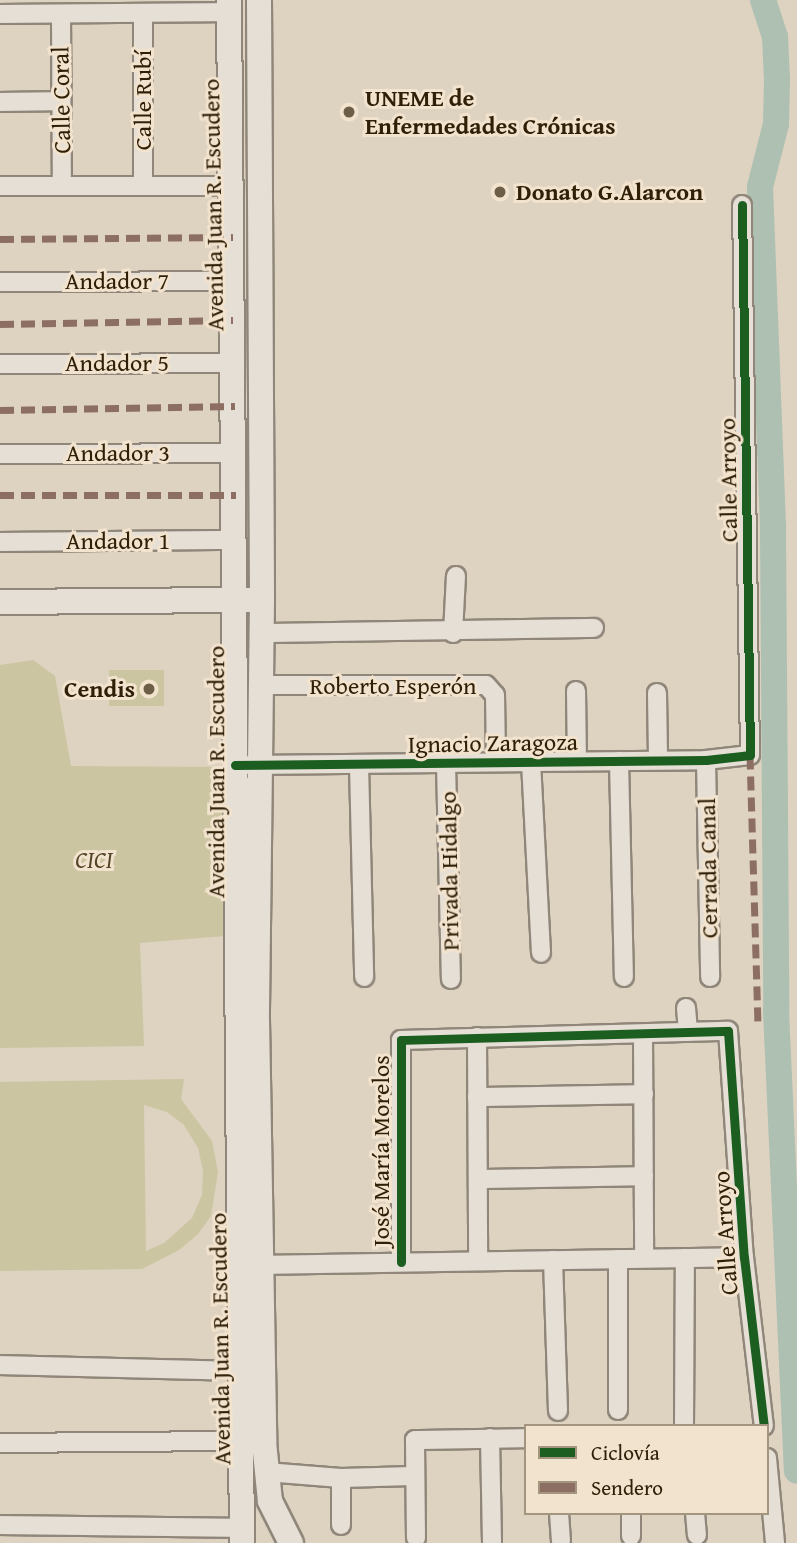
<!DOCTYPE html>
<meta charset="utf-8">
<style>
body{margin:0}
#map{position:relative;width:797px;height:1543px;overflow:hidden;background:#ded2c0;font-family:"Gentium Book Plus",serif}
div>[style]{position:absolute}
.green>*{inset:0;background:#ccc5a2;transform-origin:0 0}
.river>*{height:26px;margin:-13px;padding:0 13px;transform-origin:13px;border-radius:13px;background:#adc0b2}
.roads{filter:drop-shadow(2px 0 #90877a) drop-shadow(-2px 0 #90877a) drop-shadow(0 2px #90877a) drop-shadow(0 -2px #90877a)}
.minor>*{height:18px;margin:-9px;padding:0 9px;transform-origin:9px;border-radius:9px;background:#e5dfd6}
.secondary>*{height:24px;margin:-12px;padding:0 12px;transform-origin:12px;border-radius:12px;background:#e5dfd6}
.quiet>*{height:7px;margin-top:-3.5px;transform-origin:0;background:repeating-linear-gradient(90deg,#8d6e63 0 14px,transparent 0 21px)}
.cycleway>*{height:9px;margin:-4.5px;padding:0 4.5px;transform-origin:4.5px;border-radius:4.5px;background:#1b5e20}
.dots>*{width:19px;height:19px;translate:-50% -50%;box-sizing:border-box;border:4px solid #f2e3ce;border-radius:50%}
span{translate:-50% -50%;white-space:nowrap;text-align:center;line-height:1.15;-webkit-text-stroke:6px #f2e3ce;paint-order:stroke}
.poi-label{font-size:24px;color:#301f07;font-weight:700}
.left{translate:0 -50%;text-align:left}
.right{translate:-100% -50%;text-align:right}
.street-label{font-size:24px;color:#301f07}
.park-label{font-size:24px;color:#534628;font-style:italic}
.legend{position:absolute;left:524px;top:1424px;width:245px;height:91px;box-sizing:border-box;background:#f2e3ce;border:2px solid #a4957e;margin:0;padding:9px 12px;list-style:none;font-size:21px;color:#301f07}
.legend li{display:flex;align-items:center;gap:14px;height:35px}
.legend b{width:35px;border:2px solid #a4957e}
</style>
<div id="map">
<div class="green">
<div style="clip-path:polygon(33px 660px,55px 676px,71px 766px,221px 767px,225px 936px,140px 943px,144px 1046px,0 1048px,0 665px)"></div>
<div style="left:109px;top:670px;width:55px;height:36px"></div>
<div style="clip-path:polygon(evenodd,184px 1079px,181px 1099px,212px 1141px,218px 1172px,211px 1216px,198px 1234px,179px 1250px,142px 1269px,0 1271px,0 1082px,184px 1079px,144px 1105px,167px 1112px,184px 1125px,198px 1148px,203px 1170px,202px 1195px,192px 1218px,164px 1243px,146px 1251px,144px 1105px)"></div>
</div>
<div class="river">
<div style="left:763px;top:0;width:39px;rotate:72deg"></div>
<div style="left:775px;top:37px;width:43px;rotate:87.3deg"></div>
<div style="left:777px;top:80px;width:44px;rotate:91.3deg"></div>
<div style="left:776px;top:124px;width:65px;rotate:104.3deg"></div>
<div style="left:760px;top:187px;width:344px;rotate:87.8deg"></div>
<div style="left:773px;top:531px;width:480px;rotate:89.6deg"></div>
<div style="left:776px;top:1011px;width:460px;rotate:87.4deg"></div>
</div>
<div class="roads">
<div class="minor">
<div style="left:0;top:14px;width:229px;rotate:-0.5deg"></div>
<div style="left:61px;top:14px;width:172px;rotate:89.7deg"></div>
<div style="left:143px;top:14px;width:172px;rotate:90deg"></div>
<div style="left:0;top:102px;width:61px;rotate:-0.9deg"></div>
<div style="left:0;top:186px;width:231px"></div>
<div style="left:0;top:282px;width:233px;rotate:-0.2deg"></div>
<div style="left:0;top:364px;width:234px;rotate:-0.2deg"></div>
<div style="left:0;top:454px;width:235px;rotate:-0.2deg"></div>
<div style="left:0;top:542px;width:236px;rotate:-0.5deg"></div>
<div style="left:262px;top:633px;width:332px;rotate:-0.9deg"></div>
<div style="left:453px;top:633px;width:57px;rotate:-87deg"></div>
<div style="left:260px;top:685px;width:226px"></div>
<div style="left:486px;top:685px;width:13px;rotate:48deg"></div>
<div style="left:495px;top:695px;width:67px;rotate:89.1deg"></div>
<div style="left:576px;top:691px;width:70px;rotate:89.2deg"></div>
<div style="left:657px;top:693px;width:65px;rotate:89.1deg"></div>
<div style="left:706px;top:760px;width:217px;rotate:88.9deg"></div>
<div style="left:619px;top:761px;width:216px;rotate:88.7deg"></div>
<div style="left:531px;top:762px;width:191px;rotate:87deg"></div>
<div style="left:446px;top:763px;width:216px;rotate:88.7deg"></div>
<div style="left:249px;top:765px;width:457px;rotate:-0.6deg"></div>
<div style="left:706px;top:760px;width:44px;rotate:-6.5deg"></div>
<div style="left:750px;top:755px;width:550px;rotate:-90.83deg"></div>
<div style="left:359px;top:765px;width:212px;rotate:88.6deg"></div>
<div style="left:686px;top:1008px;width:24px;rotate:85deg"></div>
<div style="left:643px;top:1035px;width:223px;rotate:89.7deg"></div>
<div style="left:477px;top:1037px;width:224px;rotate:89.7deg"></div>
<div style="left:477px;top:1097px;width:167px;rotate:-1deg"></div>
<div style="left:478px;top:1179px;width:166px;rotate:-1deg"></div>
<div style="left:553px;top:1260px;width:151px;rotate:88.1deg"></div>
<div style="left:401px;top:1262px;width:222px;rotate:-90deg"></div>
<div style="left:401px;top:1040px;width:327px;rotate:-1.6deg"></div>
<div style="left:728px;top:1031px;width:227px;rotate:86deg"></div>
<div style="left:744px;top:1257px;width:170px;rotate:83.3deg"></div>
<div style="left:250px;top:1265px;width:494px;rotate:-0.9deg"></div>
<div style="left:0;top:1365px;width:212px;rotate:1.4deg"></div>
<div style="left:618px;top:1410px;width:151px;rotate:-90deg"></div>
<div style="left:684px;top:1426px;width:168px;rotate:-89.7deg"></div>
<div style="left:490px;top:1438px;width:105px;rotate:88.9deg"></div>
<div style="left:0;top:1443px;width:250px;rotate:-0.5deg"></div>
<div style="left:767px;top:1458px;width:85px;rotate:84.6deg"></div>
<div style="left:266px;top:1472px;width:75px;rotate:4.6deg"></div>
<div style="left:341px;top:1478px;width:72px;rotate:-1.6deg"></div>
<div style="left:341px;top:1478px;width:47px;rotate:90deg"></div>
<div style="left:559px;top:1513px;width:28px;rotate:86deg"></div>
<div style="left:631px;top:1513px;width:23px;rotate:90deg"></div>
<div style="left:695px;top:1513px;width:22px;rotate:85deg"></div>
<div style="left:0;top:1525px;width:242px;rotate:0.7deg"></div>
<div style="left:416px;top:1538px;width:98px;rotate:-90.6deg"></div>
<div style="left:415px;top:1440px;width:111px;rotate:-1deg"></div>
</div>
<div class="secondary">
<div style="left:229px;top:0;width:1543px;rotate:89.52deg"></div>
<div style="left:259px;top:0;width:600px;rotate:89.71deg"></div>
<div style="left:262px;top:600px;width:420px;rotate:90.7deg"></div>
<div style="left:257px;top:1020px;width:422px;rotate:89deg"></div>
<div style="left:264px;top:1442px;width:59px;rotate:84.2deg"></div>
<div style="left:270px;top:1501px;width:47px;rotate:63.4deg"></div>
<div style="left:0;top:602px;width:251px;rotate:-0.5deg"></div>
</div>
</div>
<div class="quiet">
<div style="left:0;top:239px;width:233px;rotate:-0.5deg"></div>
<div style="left:0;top:324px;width:233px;rotate:-1deg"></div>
<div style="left:0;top:410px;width:235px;rotate:-1deg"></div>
<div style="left:0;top:495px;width:236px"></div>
<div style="left:750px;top:755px;width:272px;rotate:88.3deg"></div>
</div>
<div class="cycleway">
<div style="left:235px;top:765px;width:471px;rotate:-0.6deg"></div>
<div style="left:706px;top:760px;width:44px;rotate:-6.5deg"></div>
<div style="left:750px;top:755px;width:550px;rotate:-90.83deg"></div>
<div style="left:401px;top:1262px;width:222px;rotate:-90deg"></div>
<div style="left:401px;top:1040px;width:327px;rotate:-1.6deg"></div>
<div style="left:728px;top:1031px;width:227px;rotate:86deg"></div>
<div style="left:744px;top:1257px;width:170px;rotate:83.3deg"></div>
</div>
<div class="dots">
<div style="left:349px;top:112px;background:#6d5e48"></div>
<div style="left:500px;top:192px;background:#6d5e48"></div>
<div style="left:149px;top:689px;background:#6d5e48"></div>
</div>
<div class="poi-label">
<span class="left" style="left:365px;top:112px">UNEME de<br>Enfermedades Crónicas</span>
<span class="left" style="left:516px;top:192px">Donato G.Alarcon</span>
<span class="right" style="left:135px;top:689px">Cendis</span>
</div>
<div class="street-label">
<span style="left:61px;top:100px;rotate:-91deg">Calle Coral</span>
<span style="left:143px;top:100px;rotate:-90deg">Calle Rubí</span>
<span style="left:213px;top:205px;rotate:-91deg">Avenida Juan R. Escudero</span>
<span style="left:117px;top:281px">Andador 7</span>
<span style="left:117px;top:363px">Andador 5</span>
<span style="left:118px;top:453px">Andador 3</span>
<span style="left:728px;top:480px;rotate:-91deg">Calle Arroyo</span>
<span style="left:118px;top:541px">Andador 1</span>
<span style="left:393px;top:686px">Roberto Esperón</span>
<span style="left:493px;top:743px;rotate:-1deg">Ignacio Zaragoza</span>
<span style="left:216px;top:772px;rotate:-90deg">Avenida Juan R. Escudero</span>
<span style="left:708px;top:868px;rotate:-91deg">Cerrada Canal</span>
<span style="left:449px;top:871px;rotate:-91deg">Privada Hidalgo</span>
<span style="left:381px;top:1151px;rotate:-90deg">José María Morelos</span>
<span style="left:725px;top:1233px;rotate:-94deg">Calle Arroyo</span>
<span style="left:220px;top:1339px;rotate:-91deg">Avenida Juan R. Escudero</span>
</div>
<div class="park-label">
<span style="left:94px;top:860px">CICI</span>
</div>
<ul class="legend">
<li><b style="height:9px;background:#1b5e20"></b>Ciclovía</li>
<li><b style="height:9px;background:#8d6e63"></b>Sendero</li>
</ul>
</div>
